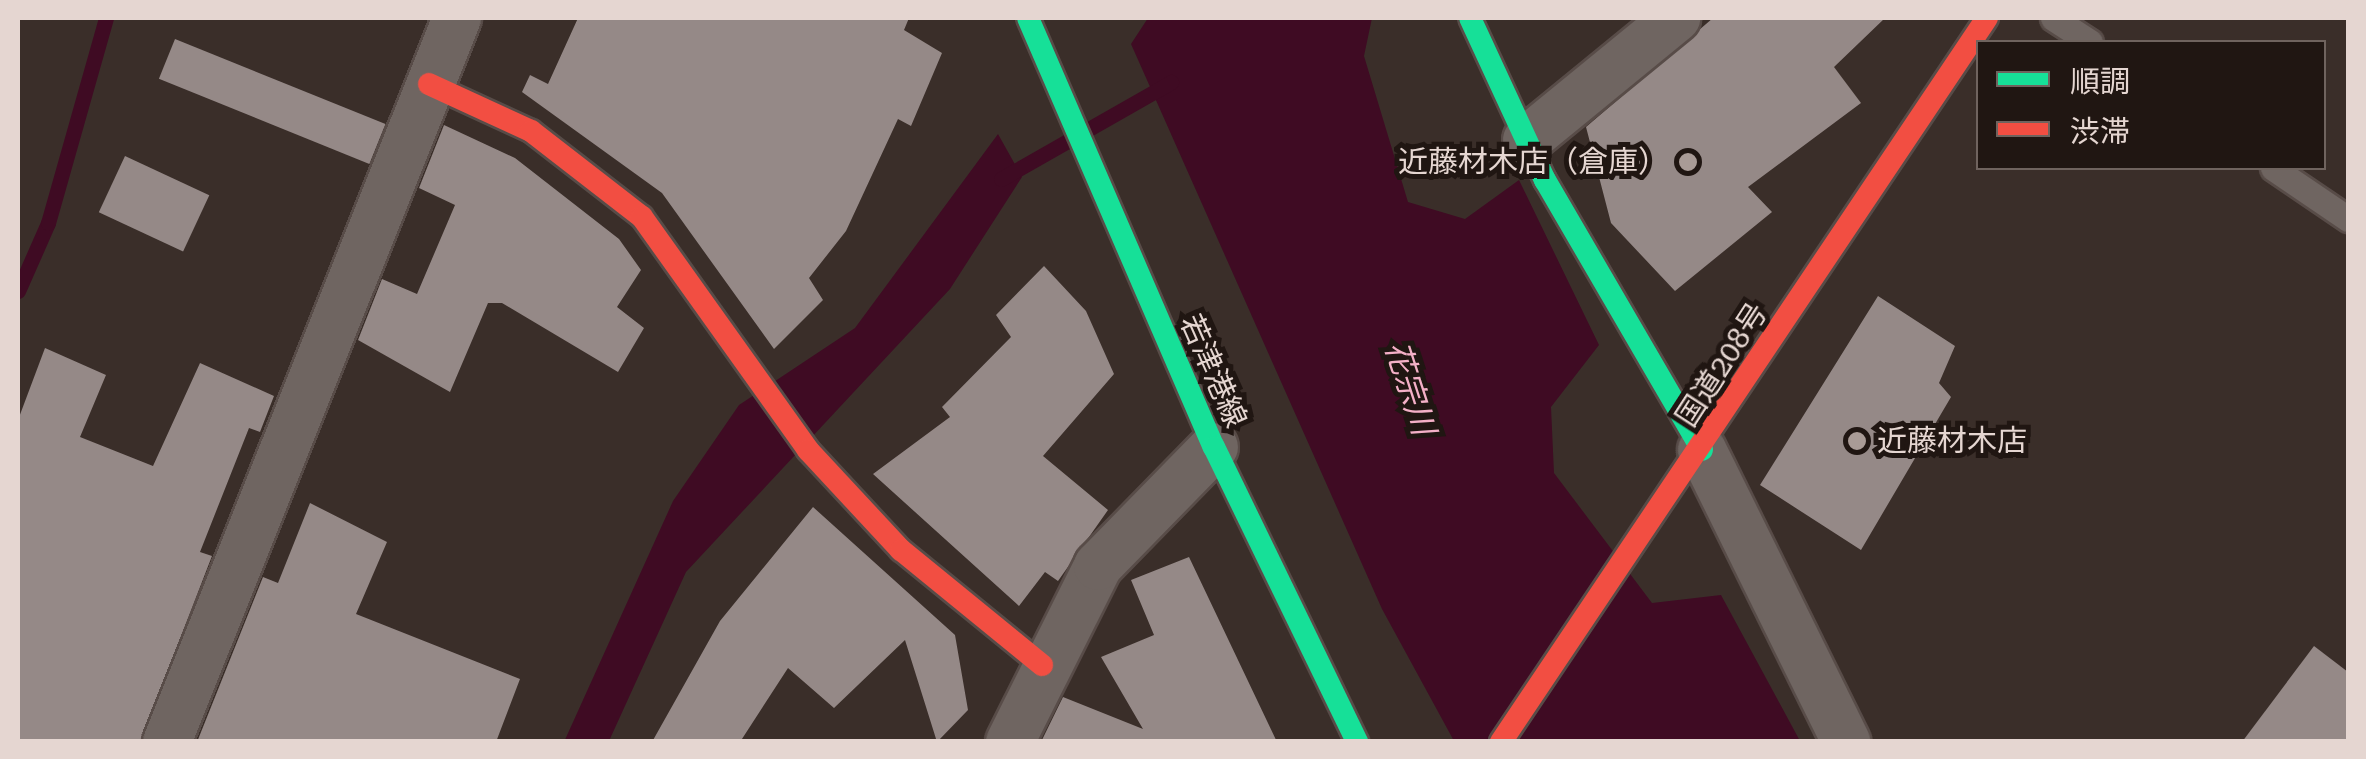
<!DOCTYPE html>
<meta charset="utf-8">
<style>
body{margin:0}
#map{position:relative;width:2366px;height:759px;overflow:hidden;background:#3a2e29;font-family:"Roboto Serif","Noto Sans JP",serif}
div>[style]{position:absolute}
.water>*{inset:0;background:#3f0b23}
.stream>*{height:15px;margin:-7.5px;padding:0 7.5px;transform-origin:7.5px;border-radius:7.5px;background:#3f0b23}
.building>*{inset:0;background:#958987;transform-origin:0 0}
.roads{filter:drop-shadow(2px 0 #584c48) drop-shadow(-2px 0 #584c48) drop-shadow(0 2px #584c48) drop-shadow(0 -2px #584c48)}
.lane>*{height:25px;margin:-12.5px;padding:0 12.5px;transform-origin:12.5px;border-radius:12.5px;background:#6f6561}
.street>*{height:48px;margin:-24px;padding:0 24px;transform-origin:24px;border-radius:24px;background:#6f6561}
.fast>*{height:22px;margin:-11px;padding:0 11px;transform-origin:11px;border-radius:11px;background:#16e098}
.jam>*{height:22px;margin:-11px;padding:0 11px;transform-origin:11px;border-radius:11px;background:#f24e42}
.dots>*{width:28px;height:28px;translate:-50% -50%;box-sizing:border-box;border:5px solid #201612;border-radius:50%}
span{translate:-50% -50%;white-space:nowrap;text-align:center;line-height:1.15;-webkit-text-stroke:10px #201612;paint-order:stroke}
.poi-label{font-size:30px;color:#e5d6d1}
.right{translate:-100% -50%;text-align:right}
.left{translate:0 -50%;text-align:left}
.street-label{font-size:30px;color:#e5d6d1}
.water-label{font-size:32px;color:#f4b0c7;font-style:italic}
.frame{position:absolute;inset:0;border:20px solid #e5d6d1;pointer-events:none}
.legend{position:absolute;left:1976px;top:40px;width:350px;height:130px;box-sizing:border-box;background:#201612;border:2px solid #6f635e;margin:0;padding:12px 18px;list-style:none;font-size:30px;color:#e5d6d1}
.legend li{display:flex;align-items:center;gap:20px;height:50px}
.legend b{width:50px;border:2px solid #6f635e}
</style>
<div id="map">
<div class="water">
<div style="clip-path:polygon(1148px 18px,1372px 18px,1364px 56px,1408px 202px,1465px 219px,1519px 180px,1599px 345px,1551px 407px,1554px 473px,1652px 603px,1721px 595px,1800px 741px,1454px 741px,1382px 609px,1131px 44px)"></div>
<div style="clip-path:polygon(998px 134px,1022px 177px,950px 289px,686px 572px,609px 741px,564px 742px,673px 501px,739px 405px,855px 328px)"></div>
</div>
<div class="stream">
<div style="left:1001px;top:179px;width:196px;rotate:-29.7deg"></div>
<div style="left:18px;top:291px;width:74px;rotate:-66.2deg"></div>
<div style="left:48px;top:223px;width:213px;rotate:-74.2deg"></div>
</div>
<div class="building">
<div style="clip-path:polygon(578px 18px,909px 18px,904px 30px,942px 53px,911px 126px,898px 119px,846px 231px,809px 278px,823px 300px,774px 349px,662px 193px,522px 92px,530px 75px,548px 84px)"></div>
<div style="clip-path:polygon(1713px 18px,1885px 18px,1834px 67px,1861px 103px,1748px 187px,1772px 212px,1675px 291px,1611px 223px,1586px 127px)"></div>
<div style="left:175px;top:39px;width:227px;height:43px;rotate:22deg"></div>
<div style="clip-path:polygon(444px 125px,515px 158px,619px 239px,641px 270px,617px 307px,644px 328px,618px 372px,502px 303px,488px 303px,450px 392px,358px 340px,382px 279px,417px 294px,455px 205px,419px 188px)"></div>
<div style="left:125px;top:156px;width:93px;height:62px;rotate:25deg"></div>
<div style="clip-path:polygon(1044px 266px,1086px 311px,1114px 374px,1043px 456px,1108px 510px,1058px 581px,1045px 572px,1019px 606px,873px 474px,950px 417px,942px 407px,1011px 337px,996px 315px)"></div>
<div style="clip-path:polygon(1878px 296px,1955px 346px,1939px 383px,1951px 397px,1861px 550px,1760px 485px)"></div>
<div style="clip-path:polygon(45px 348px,106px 375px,80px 437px,153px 466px,200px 363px,274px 396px,260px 432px,249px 428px,200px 552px,212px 556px,140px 742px,18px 742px,18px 420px)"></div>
<div style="clip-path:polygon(310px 503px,387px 542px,356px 614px,520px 679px,496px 742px,197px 742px,263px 577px,278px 583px)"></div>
<div style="clip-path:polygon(813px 507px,955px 635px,968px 710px,937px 742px,905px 640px,834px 708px,788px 668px,740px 742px,652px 742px,720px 621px)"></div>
<div style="clip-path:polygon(1189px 557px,1277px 742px,1041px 742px,1063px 697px,1143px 729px,1101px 657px,1154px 635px,1131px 580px)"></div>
<div style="clip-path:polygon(2314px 646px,2348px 672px,2348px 742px,2242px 742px)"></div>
</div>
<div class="roads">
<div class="lane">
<div style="left:2053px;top:18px;width:44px;rotate:33deg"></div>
<div style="left:2273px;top:168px;width:91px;rotate:34.2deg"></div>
</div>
<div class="street">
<div style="left:1527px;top:140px;width:193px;rotate:-39.3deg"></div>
<div style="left:1702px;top:450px;width:326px;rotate:63.7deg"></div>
<div style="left:167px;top:742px;width:780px;rotate:-68.17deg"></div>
<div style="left:1010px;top:742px;width:197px;rotate:-63.4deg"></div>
<div style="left:1098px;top:566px;width:166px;rotate:-45.7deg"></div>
</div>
<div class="fast">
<div style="left:1028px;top:18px;width:468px;rotate:66.6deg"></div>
<div style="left:1214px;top:447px;width:328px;rotate:64.1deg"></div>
<div style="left:1470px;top:18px;width:179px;rotate:65.2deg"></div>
<div style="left:1545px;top:180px;width:312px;rotate:59.8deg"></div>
</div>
<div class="jam">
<div style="left:429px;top:84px;width:112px;rotate:24.7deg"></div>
<div style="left:531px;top:131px;width:140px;rotate:37.8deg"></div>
<div style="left:642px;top:217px;width:286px;rotate:54.5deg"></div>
<div style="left:808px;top:450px;width:137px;rotate:47.1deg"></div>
<div style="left:901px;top:550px;width:182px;rotate:39.2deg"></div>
<div style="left:1501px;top:742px;width:872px;rotate:-56.13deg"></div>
</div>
</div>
<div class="dots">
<div style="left:1688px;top:162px;background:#a99b96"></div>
<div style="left:1857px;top:441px;background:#a99b96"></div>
</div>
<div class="poi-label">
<span class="right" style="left:1668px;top:162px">近藤材木店（倉庫）</span>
<span class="left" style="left:1877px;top:441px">近藤材木店</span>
</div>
<div class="street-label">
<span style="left:1722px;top:365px;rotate:-57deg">国道208号</span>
<span style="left:1213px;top:371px;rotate:66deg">若津港線</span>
</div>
<div class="water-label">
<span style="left:1410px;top:388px;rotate:72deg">花宗川</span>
</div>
<div class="frame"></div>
<ul class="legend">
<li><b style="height:12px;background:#16e098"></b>順調</li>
<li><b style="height:12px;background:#f24e42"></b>渋滞</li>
</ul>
</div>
